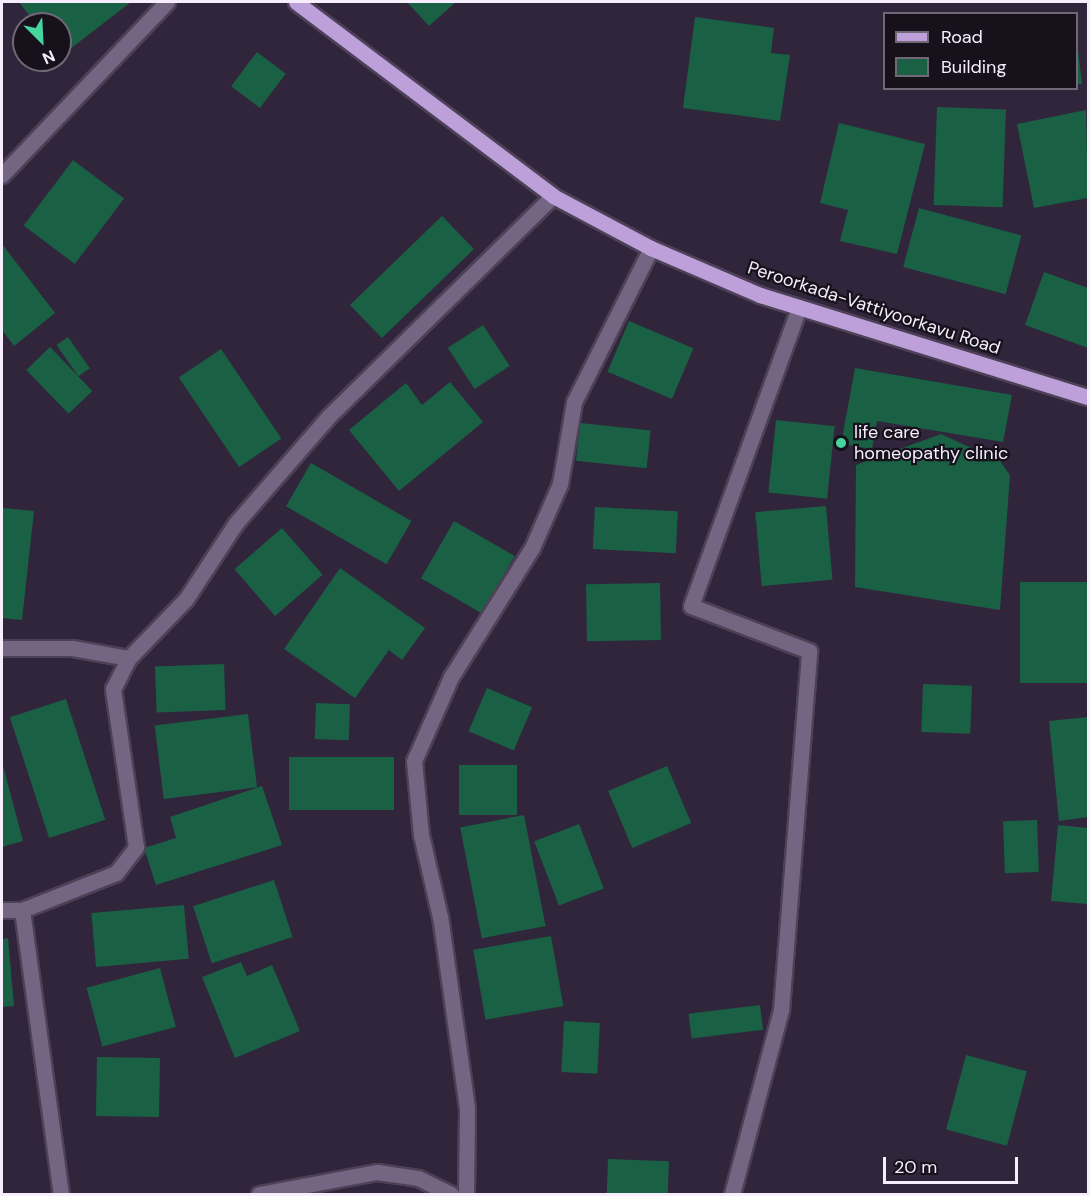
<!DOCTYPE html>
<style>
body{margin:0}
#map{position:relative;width:1090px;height:1196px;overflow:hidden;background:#31253c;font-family:"DM Sans",sans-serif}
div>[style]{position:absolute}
.building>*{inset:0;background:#196045;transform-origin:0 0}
.roads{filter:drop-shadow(2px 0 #4d4157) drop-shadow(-2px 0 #4d4157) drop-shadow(0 2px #4d4157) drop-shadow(0 -2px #4d4157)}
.minor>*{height:15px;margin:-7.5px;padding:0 7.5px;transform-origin:7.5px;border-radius:7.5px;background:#746682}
.major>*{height:15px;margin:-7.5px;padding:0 7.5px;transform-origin:7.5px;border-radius:7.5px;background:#bda0da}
.dots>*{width:16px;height:16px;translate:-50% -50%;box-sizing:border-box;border:3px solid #16111b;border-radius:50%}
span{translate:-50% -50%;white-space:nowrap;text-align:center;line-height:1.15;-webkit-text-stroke:4.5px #16111b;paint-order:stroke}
.street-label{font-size:18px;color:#f6eefd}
.poi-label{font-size:18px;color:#f6eefd}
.left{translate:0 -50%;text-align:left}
.frame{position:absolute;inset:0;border:3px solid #f6eefd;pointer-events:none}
.legend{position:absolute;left:883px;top:12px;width:195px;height:78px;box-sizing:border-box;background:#16111b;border:2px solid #706975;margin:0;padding:8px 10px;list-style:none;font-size:18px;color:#f6eefd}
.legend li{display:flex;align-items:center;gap:12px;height:30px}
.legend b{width:30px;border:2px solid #706975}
.north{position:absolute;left:12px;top:12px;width:60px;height:60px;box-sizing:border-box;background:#16111b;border:2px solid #706975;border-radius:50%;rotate:156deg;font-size:16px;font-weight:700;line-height:24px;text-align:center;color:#f6eefd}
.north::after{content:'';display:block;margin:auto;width:21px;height:27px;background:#48d49d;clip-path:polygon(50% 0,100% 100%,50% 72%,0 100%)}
.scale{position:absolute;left:883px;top:1157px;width:135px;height:27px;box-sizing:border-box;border:3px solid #f6eefd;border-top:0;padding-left:8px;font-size:18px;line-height:21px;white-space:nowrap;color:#f6eefd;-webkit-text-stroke:4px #16111b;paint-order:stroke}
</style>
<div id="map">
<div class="building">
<div style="clip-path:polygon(19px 2px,131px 2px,61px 56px,60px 24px,36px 24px)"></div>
<div style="clip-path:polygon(407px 2px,456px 2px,429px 26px)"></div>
<div style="clip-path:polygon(695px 17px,774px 28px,771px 53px,790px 55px,780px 121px,683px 108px)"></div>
<div style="clip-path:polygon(1076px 32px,1082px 84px,1076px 84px)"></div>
<div style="left:257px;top:52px;width:36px;height:43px;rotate:37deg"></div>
<div style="left:937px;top:107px;width:69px;height:98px;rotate:2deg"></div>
<div style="clip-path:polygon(1086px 110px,1088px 198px,1034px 208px,1017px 124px)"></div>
<div style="clip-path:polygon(839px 123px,925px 144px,897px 254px,840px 241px,848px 210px,820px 203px)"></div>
<div style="left:73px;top:160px;width:64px;height:82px;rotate:37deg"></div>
<div style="left:919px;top:208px;width:106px;height:61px;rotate:15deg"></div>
<div style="left:442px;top:216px;width:46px;height:128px;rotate:46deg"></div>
<div style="clip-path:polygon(2px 244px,55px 313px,14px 346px,2px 330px)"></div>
<div style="clip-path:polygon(1044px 272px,1088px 288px,1088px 348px,1025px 325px)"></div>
<div style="left:629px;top:321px;width:70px;height:55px;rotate:23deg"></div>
<div style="left:483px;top:325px;width:49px;height:42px;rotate:57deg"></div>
<div style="left:68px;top:337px;width:38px;height:14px;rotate:55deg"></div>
<div style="left:50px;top:347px;width:61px;height:33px;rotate:46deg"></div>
<div style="left:221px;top:349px;width:108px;height:51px;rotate:56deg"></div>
<div style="clip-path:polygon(855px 368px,1012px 395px,1003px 442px,877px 421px,872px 449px,841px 444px)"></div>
<div style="clip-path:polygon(450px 382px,483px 422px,399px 491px,349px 430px,406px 383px,422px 405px)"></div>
<div style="left:776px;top:420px;width:59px;height:73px;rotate:6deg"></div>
<div style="left:580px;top:423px;width:71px;height:38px;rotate:6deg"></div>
<div style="clip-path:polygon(941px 434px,1000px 461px,1010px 475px,1000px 610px,855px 587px,856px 465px)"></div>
<div style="left:311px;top:463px;width:116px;height:50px;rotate:30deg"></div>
<div style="left:826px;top:506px;width:74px;height:71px;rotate:85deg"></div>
<div style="left:595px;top:507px;width:83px;height:42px;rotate:3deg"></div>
<div style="clip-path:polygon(2px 508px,34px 511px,22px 620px,2px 618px)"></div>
<div style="left:454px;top:521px;width:70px;height:66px;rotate:30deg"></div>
<div style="left:282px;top:528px;width:62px;height:63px;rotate:49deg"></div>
<div style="clip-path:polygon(340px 568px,425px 628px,402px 660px,389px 650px,355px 698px,284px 649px)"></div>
<div style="left:1088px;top:582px;width:101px;height:68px;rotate:90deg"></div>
<div style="left:660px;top:583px;width:57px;height:74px;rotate:89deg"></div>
<div style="left:224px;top:664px;width:46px;height:69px;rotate:88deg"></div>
<div style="left:923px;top:684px;width:49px;height:48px;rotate:2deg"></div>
<div style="left:487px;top:688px;width:49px;height:47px;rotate:23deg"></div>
<div style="left:66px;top:699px;width:127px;height:59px;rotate:72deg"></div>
<div style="left:316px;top:703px;width:34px;height:36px;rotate:2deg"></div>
<div style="left:248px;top:714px;width:74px;height:94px;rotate:83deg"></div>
<div style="clip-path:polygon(1088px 717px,1088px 817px,1059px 821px,1049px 721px)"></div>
<div style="left:289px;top:757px;width:105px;height:53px"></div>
<div style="clip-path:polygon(2px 762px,23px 841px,2px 847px)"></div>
<div style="left:459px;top:765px;width:58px;height:50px"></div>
<div style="left:667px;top:766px;width:62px;height:64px;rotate:67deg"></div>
<div style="clip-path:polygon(262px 786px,282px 845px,156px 885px,144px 848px,176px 838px,170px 817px)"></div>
<div style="left:524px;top:815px;width:113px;height:65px;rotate:79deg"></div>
<div style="left:1037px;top:820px;width:52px;height:34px;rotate:88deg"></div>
<div style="left:579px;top:824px;width:69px;height:48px;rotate:69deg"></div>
<div style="clip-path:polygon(1058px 825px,1088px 828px,1088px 904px,1051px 901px)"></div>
<div style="left:274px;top:880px;width:60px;height:85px;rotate:72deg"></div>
<div style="left:184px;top:905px;width:54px;height:93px;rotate:85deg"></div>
<div style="left:551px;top:936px;width:71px;height:79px;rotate:80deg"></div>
<div style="clip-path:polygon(8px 938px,14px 1006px,2px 1007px,2px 939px)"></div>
<div style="clip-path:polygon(241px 962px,247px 976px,272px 965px,300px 1031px,235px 1058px,202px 977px)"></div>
<div style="left:160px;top:968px;width:61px;height:76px;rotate:75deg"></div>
<div style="left:760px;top:1005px;width:25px;height:72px;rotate:83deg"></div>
<div style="left:564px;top:1021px;width:36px;height:51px;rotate:3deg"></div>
<div style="left:966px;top:1055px;width:63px;height:77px;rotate:15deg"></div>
<div style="left:97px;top:1057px;width:63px;height:59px;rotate:1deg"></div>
<div style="left:608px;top:1159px;width:61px;height:35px;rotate:2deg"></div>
</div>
<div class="roads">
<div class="minor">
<div style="left:2px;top:175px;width:239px;rotate:-46.4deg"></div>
<div style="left:2px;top:648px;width:70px"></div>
<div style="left:72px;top:648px;width:58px;rotate:10deg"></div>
<div style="left:2px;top:910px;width:20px"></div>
<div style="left:22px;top:910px;width:101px;rotate:-21.5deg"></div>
<div style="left:116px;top:873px;width:33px;rotate:-52deg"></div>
<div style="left:136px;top:847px;width:160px;rotate:-98.3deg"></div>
<div style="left:113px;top:689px;width:35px;rotate:-63deg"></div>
<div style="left:129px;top:658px;width:82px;rotate:-46deg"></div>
<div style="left:186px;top:599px;width:91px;rotate:-56.7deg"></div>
<div style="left:236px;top:523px;width:140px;rotate:-49deg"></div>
<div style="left:328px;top:417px;width:315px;rotate:-44.5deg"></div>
<div style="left:22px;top:910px;width:287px;rotate:82.2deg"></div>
<div style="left:259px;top:1194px;width:120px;rotate:-10.6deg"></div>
<div style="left:377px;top:1172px;width:41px;rotate:8.3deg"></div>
<div style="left:418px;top:1178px;width:37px;rotate:26deg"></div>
<div style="left:466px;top:1194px;width:86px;rotate:-89.3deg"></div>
<div style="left:467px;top:1108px;width:193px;rotate:-98deg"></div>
<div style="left:440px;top:917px;width:84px;rotate:-103deg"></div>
<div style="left:421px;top:835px;width:74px;rotate:-95.4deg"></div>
<div style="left:414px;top:761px;width:92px;rotate:-66.2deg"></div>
<div style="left:451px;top:677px;width:152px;rotate:-57.9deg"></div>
<div style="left:532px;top:548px;width:70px;rotate:-66.4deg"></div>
<div style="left:560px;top:484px;width:83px;rotate:-80.3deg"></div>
<div style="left:574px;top:402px;width:172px;rotate:-63.4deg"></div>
<div style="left:732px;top:1194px;width:190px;rotate:-75.1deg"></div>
<div style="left:781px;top:1010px;width:360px;rotate:-85.5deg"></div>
<div style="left:809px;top:651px;width:126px;rotate:-159.1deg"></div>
<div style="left:691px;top:606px;width:318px;rotate:-70.1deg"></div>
</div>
<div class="major">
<div style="left:296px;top:2px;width:322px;rotate:37deg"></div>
<div style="left:553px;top:196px;width:111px;rotate:28deg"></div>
<div style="left:651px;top:248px;width:119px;rotate:23.3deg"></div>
<div style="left:760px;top:295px;width:343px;rotate:17.3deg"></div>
</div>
</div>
<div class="dots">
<div style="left:841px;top:443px;background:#48d49d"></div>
</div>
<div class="street-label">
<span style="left:874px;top:308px;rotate:18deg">Peroorkada-Vattiyoorkavu Road</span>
</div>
<div class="poi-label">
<span class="left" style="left:854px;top:443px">life care<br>homeopathy clinic</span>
</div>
<div class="frame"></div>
<ul class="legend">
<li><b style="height:8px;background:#bda0da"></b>Road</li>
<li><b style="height:16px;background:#196045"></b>Building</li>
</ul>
<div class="north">N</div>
<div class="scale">20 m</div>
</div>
